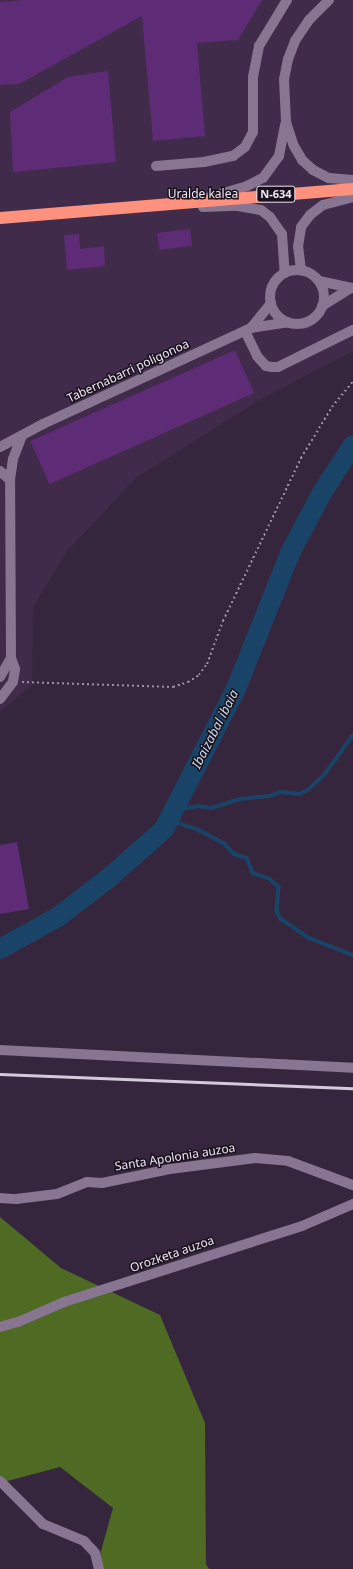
<!DOCTYPE html>
<style>
body{margin:0}
#map{position:relative;width:353px;height:1569px;overflow:hidden;background:#35263e;font-family:"Noto Sans",sans-serif}
div>[style]{position:absolute}
.built>*{inset:0;background:#402c4a}
.forest>*{inset:0;background:#4e6a23}
.stream>*{height:3.5px;margin:-1.75px;padding:0 1.75px;transform-origin:1.75px;border-radius:1.75px;background:#194468}
.river>*{height:20px;margin:-10px;padding:0 10px;transform-origin:10px;border-radius:10px;background:#194468}
.building>*{inset:0;background:#5e2b76;transform-origin:0 0}
.path>*{height:2px;margin-top:-1px;transform-origin:0;background:repeating-linear-gradient(90deg,#9c90a4 0 2px,transparent 0 5px)}
.minor>*{height:10px;margin:-5px;padding:0 5px;transform-origin:5px;border-radius:5px;background:#877591}
.minor>.ring{margin:-5px;padding:0;box-sizing:content-box;background:none;border:10px solid #877591;border-radius:50%}
.highway>*{height:12px;margin:-6px;padding:0 6px;transform-origin:6px;border-radius:6px;background:#fe917e}
.rail>*{height:3px;margin:-1.5px;padding:0 1.5px;transform-origin:1.5px;border-radius:1.5px;background:#d5cadb}
span{translate:-50% -50%;white-space:nowrap;text-align:center;line-height:1.15;-webkit-text-stroke:3px #19121d;paint-order:stroke}
.shield-label span{padding:1px 3px;background:#19121d;border:1px solid;border-radius:3px;-webkit-text-stroke-width:0}
.shield-label{font-size:11px;color:#f1e7f7;font-weight:700}
.street-label{font-size:12px;color:#f1e7f7}
.water-label{font-size:13px;color:#c9dcee;font-style:italic}
</style>
<div id="map">
<div class="built">
<div style="clip-path:polygon(0 0,353px 0,353px 351px,259px 400px,136px 478px,67px 551px,33px 607px,32px 685px,0 712px)"></div>
</div>
<div class="forest">
<div style="clip-path:polygon(0 1217px,61px 1268px,160px 1315px,205px 1423px,206px 1564px,209px 1569px,96px 1569px,113px 1508px,60px 1467px,0 1483px)"></div>
</div>
<div class="stream">
<div style="left:173px;top:811px;width:26px;rotate:-11deg"></div>
<div style="left:199px;top:806px;width:12px;rotate:9deg"></div>
<div style="left:211px;top:808px;width:31px;rotate:-17deg"></div>
<div style="left:241px;top:799px;width:28px;rotate:-6deg"></div>
<div style="left:269px;top:796px;width:13px;rotate:-18deg"></div>
<div style="left:281px;top:792px;width:19px;rotate:6deg"></div>
<div style="left:300px;top:794px;width:10px;rotate:-29deg"></div>
<div style="left:309px;top:789px;width:22px;rotate:-43deg"></div>
<div style="left:325px;top:774px;width:48px;rotate:-54.3deg"></div>
<div style="left:169px;top:820px;width:32px;rotate:18deg"></div>
<div style="left:199px;top:830px;width:30px;rotate:28deg"></div>
<div style="left:225px;top:844px;width:13px;rotate:48deg"></div>
<div style="left:234px;top:854px;width:14px;rotate:17deg"></div>
<div style="left:247px;top:858px;width:16px;rotate:68deg"></div>
<div style="left:253px;top:873px;width:18px;rotate:19deg"></div>
<div style="left:270px;top:879px;width:12px;rotate:42deg"></div>
<div style="left:279px;top:887px;width:24px;rotate:95deg"></div>
<div style="left:277px;top:911px;width:9px;rotate:63deg"></div>
<div style="left:281px;top:919px;width:34px;rotate:34deg"></div>
<div style="left:309px;top:938px;width:47px;rotate:21.1deg"></div>
</div>
<div class="river">
<div style="left:0;top:949px;width:66px;rotate:-28.9deg"></div>
<div style="left:58px;top:917px;width:66px;rotate:-37.6deg"></div>
<div style="left:110px;top:877px;width:72px;rotate:-41.6deg"></div>
<div style="left:164px;top:829px;width:157px;rotate:-62.8deg"></div>
<div style="left:236px;top:689px;width:146px;rotate:-68.3deg"></div>
<div style="left:290px;top:553px;width:70px;rotate:-62deg"></div>
<div style="left:323px;top:491px;width:55px;rotate:-56.9deg"></div>
</div>
<div class="building">
<div style="clip-path:polygon(25px 0,262px 0,238px 40px,197px 43px,205px 136px,153px 141px,142px 16px,19px 84px,0 85px,0 2px)"></div>
<div style="clip-path:polygon(108px 71px,116px 162px,13px 172px,10px 112px,68px 77px)"></div>
<div style="left:190px;top:229px;width:17px;height:33px;rotate:83deg"></div>
<div style="clip-path:polygon(79px 234px,80px 249px,104px 246px,105px 266px,67px 270px,64px 235px)"></div>
<div style="left:235px;top:350px;width:47px;height:224px;rotate:66deg"></div>
<div style="clip-path:polygon(17px 842px,29px 909px,0 914px,0 845px)"></div>
</div>
<div class="path">
<div style="left:22px;top:682px;width:151px;rotate:1.9deg"></div>
<div style="left:173px;top:687px;width:16px;rotate:-18deg"></div>
<div style="left:188px;top:682px;width:13px;rotate:-32deg"></div>
<div style="left:199px;top:675px;width:14px;rotate:-54deg"></div>
<div style="left:207px;top:664px;width:46px;rotate:-69.6deg"></div>
<div style="left:223px;top:621px;width:181px;rotate:-64.4deg"></div>
<div style="left:301px;top:458px;width:60px;rotate:-58.7deg"></div>
<div style="left:332px;top:407px;width:33px;rotate:-51deg"></div>
</div>
<div class="minor">
<div style="left:329px;top:0;width:28px;rotate:135deg"></div>
<div style="left:309px;top:20px;width:25px;rotate:124deg"></div>
<div style="left:295px;top:41px;width:19px;rotate:111deg"></div>
<div style="left:288px;top:59px;width:20px;rotate:101deg"></div>
<div style="left:284px;top:79px;width:43px;rotate:87.3deg"></div>
<div style="left:286px;top:122px;width:25px;rotate:72deg"></div>
<div style="left:294px;top:146px;width:16px;rotate:60deg"></div>
<div style="left:302px;top:160px;width:15px;rotate:42deg"></div>
<div style="left:313px;top:170px;width:18px;rotate:27deg"></div>
<div style="left:329px;top:178px;width:24px;rotate:5deg"></div>
<div style="left:156px;top:166px;width:48px;rotate:-4.8deg"></div>
<div style="left:204px;top:162px;width:30px;rotate:-12deg"></div>
<div style="left:233px;top:156px;width:15px;rotate:-37deg"></div>
<div style="left:245px;top:147px;width:17px;rotate:-62deg"></div>
<div style="left:253px;top:132px;width:55px;rotate:-90deg"></div>
<div style="left:253px;top:77px;width:32px;rotate:-79deg"></div>
<div style="left:259px;top:46px;width:54px;rotate:-58.7deg"></div>
<div style="left:207px;top:198px;width:42px;rotate:-16.7deg"></div>
<div style="left:247px;top:186px;width:18px;rotate:-27deg"></div>
<div style="left:263px;top:178px;width:27px;rotate:-54deg"></div>
<div style="left:279px;top:156px;width:33px;rotate:-79deg"></div>
<div style="left:203px;top:207px;width:35px;rotate:-2deg"></div>
<div style="left:238px;top:206px;width:23px;rotate:10deg"></div>
<div style="left:261px;top:210px;width:11px;rotate:38deg"></div>
<div style="left:270px;top:217px;width:21px;rotate:55deg"></div>
<div style="left:282px;top:234px;width:39px;rotate:86deg"></div>
<div style="left:301px;top:270px;width:23px;rotate:-97deg"></div>
<div style="left:298px;top:247px;width:20px;rotate:-81deg"></div>
<div style="left:301px;top:227px;width:15px;rotate:-53deg"></div>
<div style="left:310px;top:215px;width:16px;rotate:-38deg"></div>
<div style="left:323px;top:205px;width:31px;rotate:-15deg"></div>
<div class="ring" style="left:270px;top:270px;width:44px;height:44px"></div>
<div style="left:319px;top:281px;width:35px;rotate:12deg"></div>
<div style="left:322px;top:306px;width:34px;rotate:-32deg"></div>
<div style="left:251px;top:328px;width:32px;rotate:-51deg"></div>
<div style="left:245px;top:331px;width:28px;rotate:64deg"></div>
<div style="left:257px;top:356px;width:13px;rotate:48deg"></div>
<div style="left:266px;top:366px;width:6px;rotate:9deg"></div>
<div style="left:272px;top:367px;width:6px"></div>
<div style="left:278px;top:367px;width:84px;rotate:-26.3deg"></div>
<div style="left:0;top:447px;width:49px;rotate:-28.1deg"></div>
<div style="left:43px;top:424px;width:229px;rotate:-24.8deg"></div>
<div style="left:251px;top:328px;width:37px;rotate:-9deg"></div>
<div style="left:0;top:471px;width:13px;rotate:42deg"></div>
<div style="left:0;top:677px;width:22px;rotate:-60deg"></div>
<div style="left:11px;top:658px;width:178px;rotate:-90.3deg"></div>
<div style="left:10px;top:480px;width:21px;rotate:-82deg"></div>
<div style="left:13px;top:459px;width:25px;rotate:-69deg"></div>
<div style="left:0;top:699px;width:21px;rotate:-53deg"></div>
<div style="left:13px;top:682px;width:13px;rotate:-81deg"></div>
<div style="left:15px;top:669px;width:12px;rotate:-110deg"></div>
<div style="left:0;top:1050px;width:353px;rotate:2.9deg"></div>
<div style="left:0;top:1198px;width:16px;rotate:4deg"></div>
<div style="left:16px;top:1199px;width:41px;rotate:-7deg"></div>
<div style="left:57px;top:1194px;width:32px;rotate:-22deg"></div>
<div style="left:87px;top:1182px;width:15px;rotate:4deg"></div>
<div style="left:102px;top:1183px;width:69px;rotate:-11.6deg"></div>
<div style="left:170px;top:1169px;width:86px;rotate:-7.4deg"></div>
<div style="left:255px;top:1158px;width:33px;rotate:5deg"></div>
<div style="left:288px;top:1161px;width:69px;rotate:20.3deg"></div>
<div style="left:0;top:1327px;width:19px;rotate:-16deg"></div>
<div style="left:18px;top:1322px;width:50px;rotate:-23.5deg"></div>
<div style="left:64px;top:1302px;width:250px;rotate:-17.7deg"></div>
<div style="left:302px;top:1226px;width:56px;rotate:-23.3deg"></div>
<div style="left:0;top:1481px;width:61px;rotate:45deg"></div>
<div style="left:43px;top:1524px;width:44px;rotate:22.5deg"></div>
<div style="left:84px;top:1541px;width:16px;rotate:47deg"></div>
<div style="left:95px;top:1553px;width:16px;rotate:76deg"></div>
</div>
<div class="highway">
<div style="left:0;top:218px;width:354px;rotate:-4.7deg"></div>
</div>
<div class="rail">
<div style="left:0;top:1074px;width:353px;rotate:2.3deg"></div>
</div>
<div class="shield-label">
<span style="left:276px;top:194px">N-634</span>
</div>
<div class="street-label">
<span style="left:203px;top:194px">Uralde kalea</span>
<span style="left:128px;top:371px;rotate:-25deg">Tabernabarri poligonoa</span>
<span style="left:175px;top:1157px;rotate:-9deg">Santa Apolonia auzoa</span>
<span style="left:172px;top:1254px;rotate:-19deg">Orozketa auzoa</span>
</div>
<div class="water-label">
<span style="left:215px;top:729px;rotate:-63deg">Ibaizabal ibaia</span>
</div>
</div>
